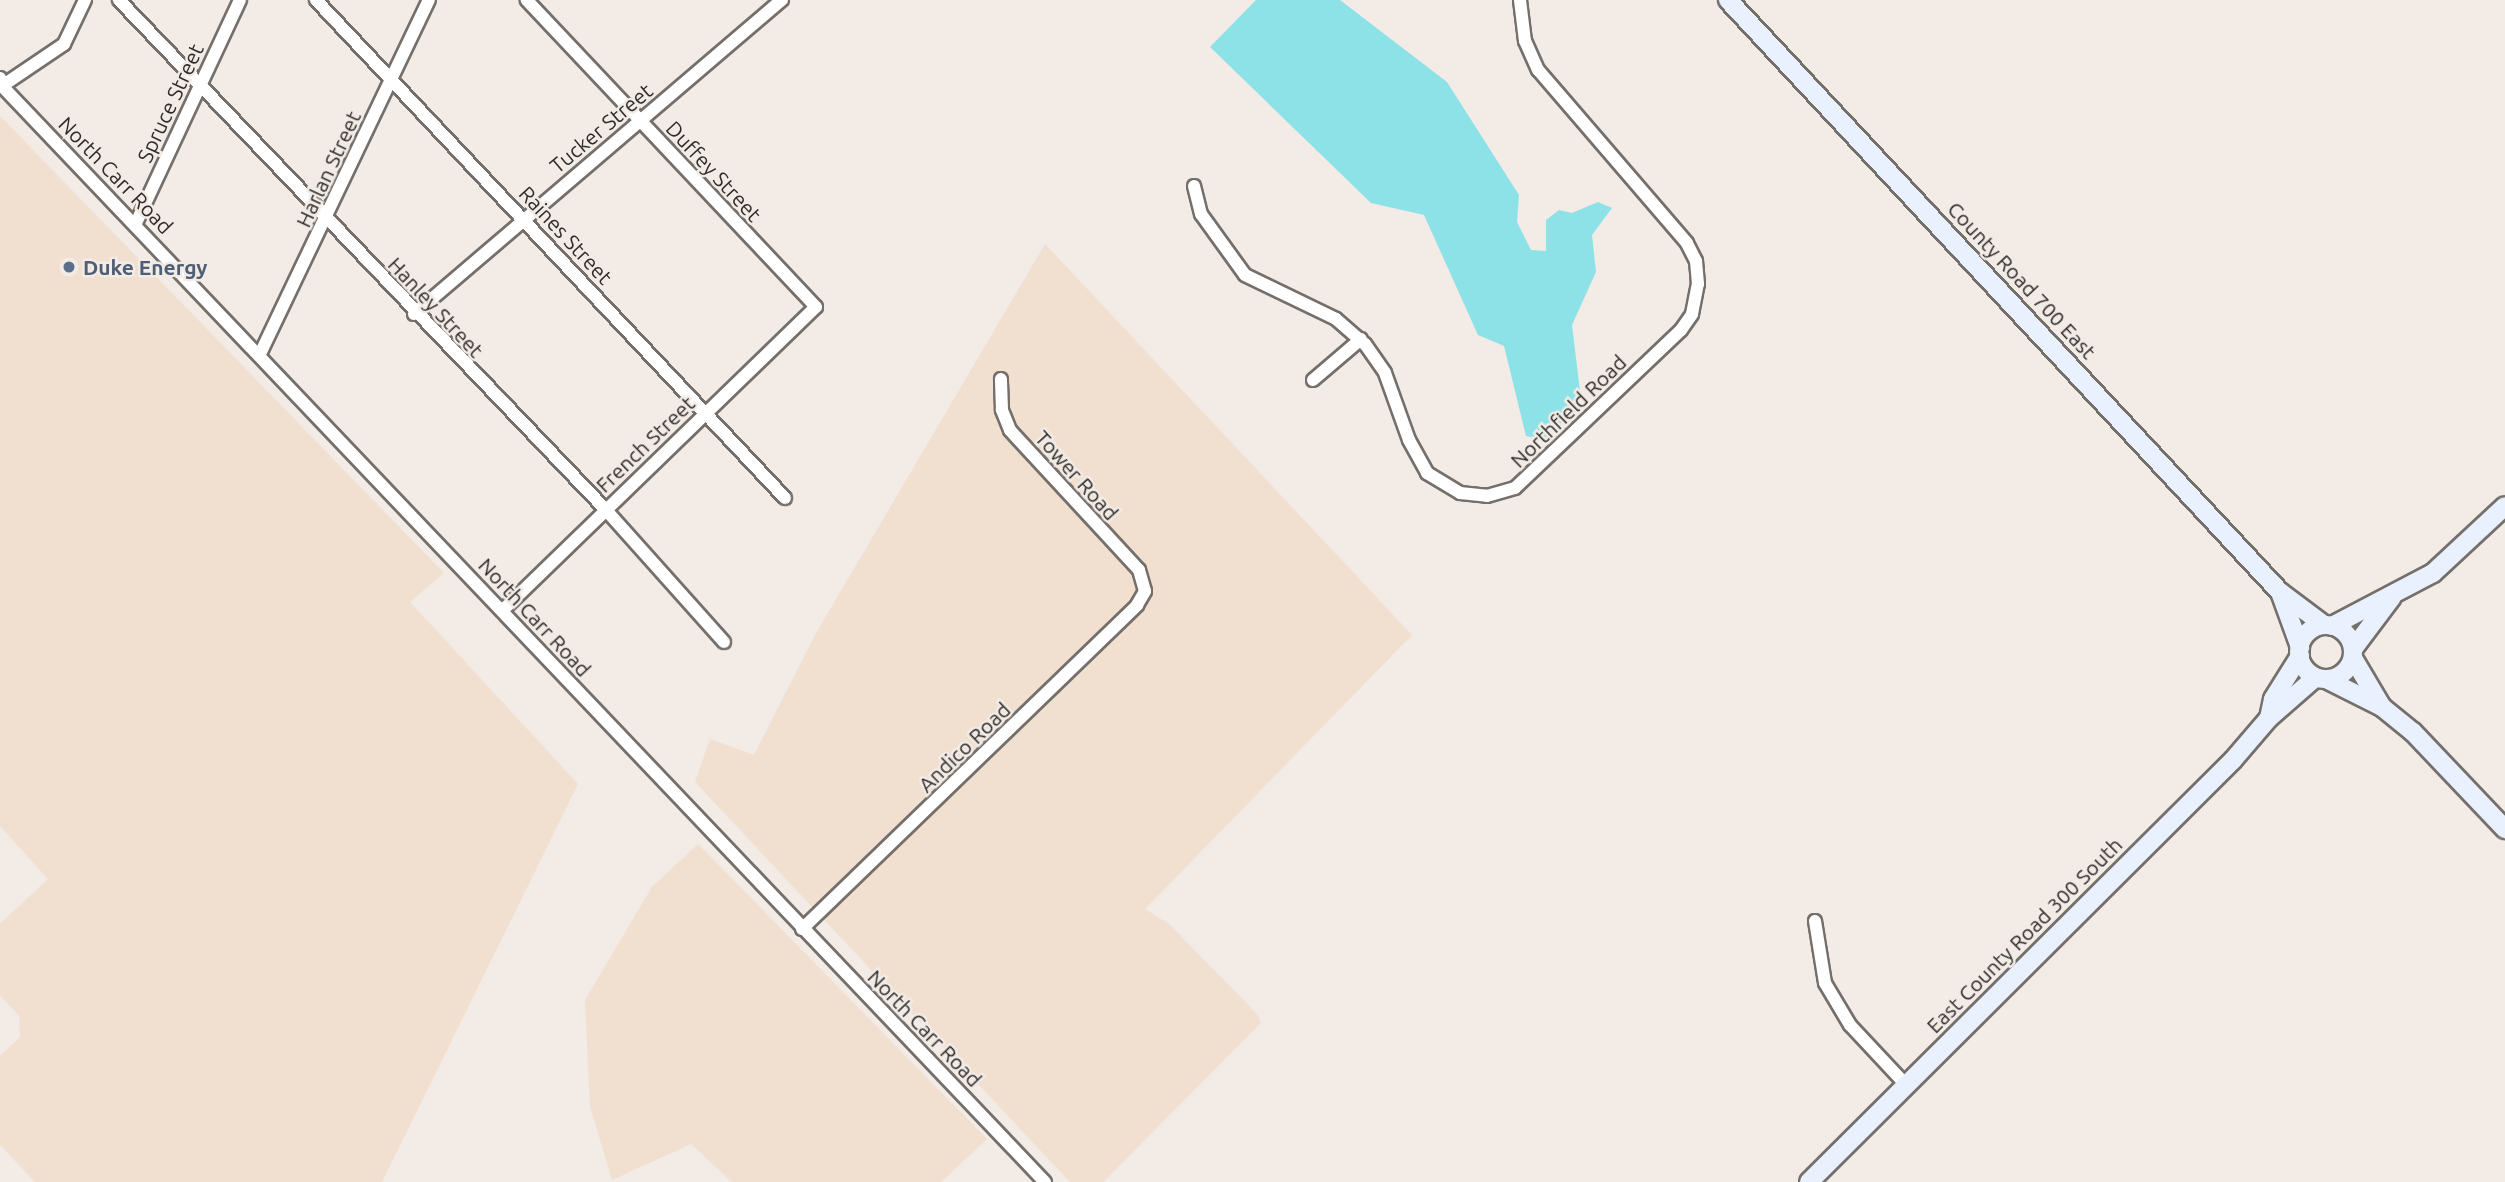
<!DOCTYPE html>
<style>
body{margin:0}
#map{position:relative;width:2505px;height:1182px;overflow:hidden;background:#f2ebe6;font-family:Ubuntu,sans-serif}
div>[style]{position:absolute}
.industrial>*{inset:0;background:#f1dfcf}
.water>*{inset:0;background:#8de2e8}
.roads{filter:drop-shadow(2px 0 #756f6b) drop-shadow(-2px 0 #756f6b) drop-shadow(0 2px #756f6b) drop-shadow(0 -2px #756f6b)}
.street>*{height:12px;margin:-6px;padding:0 6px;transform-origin:6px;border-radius:6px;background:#fff}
.secondary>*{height:18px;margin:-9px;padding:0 9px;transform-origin:9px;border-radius:9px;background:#eaf1fe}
.secondary>.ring{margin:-9px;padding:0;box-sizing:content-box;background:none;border:18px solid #eaf1fe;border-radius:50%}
.dots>*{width:19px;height:19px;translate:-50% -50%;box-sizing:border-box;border:4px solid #f2ebe6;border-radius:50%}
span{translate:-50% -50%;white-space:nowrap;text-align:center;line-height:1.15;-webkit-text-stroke:5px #f2ebe6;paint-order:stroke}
.street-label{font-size:21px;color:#2e2c2a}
.service-label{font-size:21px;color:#4e5e75;font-weight:700}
.left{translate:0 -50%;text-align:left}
</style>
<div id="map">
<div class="industrial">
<div style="clip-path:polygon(0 116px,444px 573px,410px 602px,578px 784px,382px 1182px,35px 1182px,0 1145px,0 1056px,20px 1037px,19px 1016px,0 995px,0 924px,48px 879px,0 826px)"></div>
<div style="clip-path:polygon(1045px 244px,1412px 635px,1145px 909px,1169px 924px,1257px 1014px,1261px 1023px,1103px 1182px,1070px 1182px,695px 782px,710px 739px,754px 755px,815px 635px)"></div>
<div style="clip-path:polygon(698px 844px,987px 1139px,941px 1182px,732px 1182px,691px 1144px,612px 1180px,590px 1106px,585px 1000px,652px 887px)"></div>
</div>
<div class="water">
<div style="clip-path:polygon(1256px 0,1340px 0,1447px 82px,1519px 195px,1517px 222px,1531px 250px,1546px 251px,1546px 220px,1559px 210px,1572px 213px,1598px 202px,1612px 208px,1592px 235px,1596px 272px,1572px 325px,1580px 391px,1569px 416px,1544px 439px,1526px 436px,1504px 346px,1478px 335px,1424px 215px,1371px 203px,1210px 47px)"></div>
</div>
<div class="roads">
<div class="street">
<div style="left:119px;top:0;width:705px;rotate:46.32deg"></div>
<div style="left:606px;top:510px;width:177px;rotate:48.2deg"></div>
<div style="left:316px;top:0;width:684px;rotate:46.72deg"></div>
<div style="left:0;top:78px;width:8px;rotate:76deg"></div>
<div style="left:2px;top:86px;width:1513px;rotate:46.42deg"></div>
<div style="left:2px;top:86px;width:75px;rotate:-34.1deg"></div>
<div style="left:64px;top:44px;width:49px;rotate:-64.5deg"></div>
<div style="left:1194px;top:186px;width:29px;rotate:76deg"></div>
<div style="left:1201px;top:214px;width:75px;rotate:54.2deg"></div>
<div style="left:1245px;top:275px;width:101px;rotate:25.8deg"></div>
<div style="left:1336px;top:319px;width:38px;rotate:41deg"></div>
<div style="left:1365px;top:344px;width:35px;rotate:55deg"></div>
<div style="left:1385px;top:373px;width:71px;rotate:70.3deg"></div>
<div style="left:1409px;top:440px;width:38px;rotate:61deg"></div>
<div style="left:1427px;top:473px;width:39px;rotate:31deg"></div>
<div style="left:1460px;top:493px;width:27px;rotate:6deg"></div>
<div style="left:1487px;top:496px;width:29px;rotate:-16deg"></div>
<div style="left:1515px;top:488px;width:229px;rotate:-43.6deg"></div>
<div style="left:1681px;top:330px;width:19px;rotate:-55deg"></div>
<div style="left:1692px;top:314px;width:31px;rotate:-79deg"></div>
<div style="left:1698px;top:284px;width:23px;rotate:-95deg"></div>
<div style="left:1696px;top:261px;width:20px;rotate:-117deg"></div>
<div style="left:1687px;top:243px;width:228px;rotate:-130.7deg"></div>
<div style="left:1538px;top:70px;width:32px;rotate:-114deg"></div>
<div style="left:1525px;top:41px;width:41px;rotate:-97deg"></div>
<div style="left:136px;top:223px;width:246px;rotate:-65deg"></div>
<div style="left:414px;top:314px;width:484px;rotate:-40.5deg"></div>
<div style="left:260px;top:354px;width:392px;rotate:-64.5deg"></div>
<div style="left:1313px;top:380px;width:63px;rotate:-40.5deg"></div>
<div style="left:502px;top:611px;width:437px;rotate:-44.1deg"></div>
<div style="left:816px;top:307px;width:422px;rotate:-133.3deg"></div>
<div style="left:1815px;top:921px;width:63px;rotate:80.8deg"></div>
<div style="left:1825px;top:983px;width:49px;rotate:59.2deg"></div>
<div style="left:1850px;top:1025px;width:83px;rotate:46.9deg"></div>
<div style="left:802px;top:929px;width:466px;rotate:-44deg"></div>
<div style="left:1137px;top:605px;width:16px;rotate:-60deg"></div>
<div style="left:1145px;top:591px;width:22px;rotate:-106deg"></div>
<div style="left:1139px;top:570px;width:190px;rotate:-132.7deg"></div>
<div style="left:1010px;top:430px;width:22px;rotate:-112deg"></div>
<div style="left:1002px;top:410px;width:31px;rotate:-92deg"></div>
</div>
<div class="secondary">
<div style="left:1728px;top:0;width:809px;rotate:47deg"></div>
<div style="left:2280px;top:592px;width:59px;rotate:70deg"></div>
<div style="left:2280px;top:592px;width:55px;rotate:36.9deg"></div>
<div class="ring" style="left:2299px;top:625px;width:36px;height:36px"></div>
<div style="left:2332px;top:626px;width:114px;rotate:-27.7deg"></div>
<div style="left:2433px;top:573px;width:98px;rotate:-42.9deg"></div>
<div style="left:2353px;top:649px;width:65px;rotate:-53.1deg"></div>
<div style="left:2353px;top:658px;width:57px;rotate:59.4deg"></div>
<div style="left:2382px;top:707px;width:40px;rotate:39deg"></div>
<div style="left:2413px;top:732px;width:134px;rotate:46.5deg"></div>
<div style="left:2326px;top:679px;width:63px;rotate:26.6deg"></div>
<div style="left:2269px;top:718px;width:19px;rotate:-78deg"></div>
<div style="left:2273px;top:699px;width:51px;rotate:-57.9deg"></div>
<div style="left:1809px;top:1182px;width:598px;rotate:-44.86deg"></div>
<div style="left:2233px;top:760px;width:55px;rotate:-49.4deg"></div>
<div style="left:2269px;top:718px;width:62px;rotate:-41.1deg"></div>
</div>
</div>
<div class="dots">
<div style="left:69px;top:267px;background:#5c6f8a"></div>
</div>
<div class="street-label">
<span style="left:170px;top:103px;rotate:-65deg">Spruce Street</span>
<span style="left:601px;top:128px;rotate:-40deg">Tucker Street</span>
<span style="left:328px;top:169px;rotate:-65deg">Harlan Street</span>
<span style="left:714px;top:171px;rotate:47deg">Duffey Street</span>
<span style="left:116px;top:175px;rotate:46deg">North Carr Road</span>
<span style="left:566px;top:235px;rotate:47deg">Raines Street</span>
<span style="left:2022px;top:280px;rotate:47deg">County Road 700 East</span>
<span style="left:436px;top:307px;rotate:47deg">Hanley Street</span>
<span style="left:1568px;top:411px;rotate:-44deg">Northfield Road</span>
<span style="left:645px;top:444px;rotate:-44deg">French Street</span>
<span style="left:1077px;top:475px;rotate:48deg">Tower Road</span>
<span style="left:535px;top:617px;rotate:47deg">North Carr Road</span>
<span style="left:964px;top:747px;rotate:-44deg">Andico Road</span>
<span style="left:2024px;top:935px;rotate:-45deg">East County Road 300 South</span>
<span style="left:925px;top:1028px;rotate:46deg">North Carr Road</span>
</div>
<div class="service-label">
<span class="left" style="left:83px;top:267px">Duke Energy</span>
</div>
</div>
